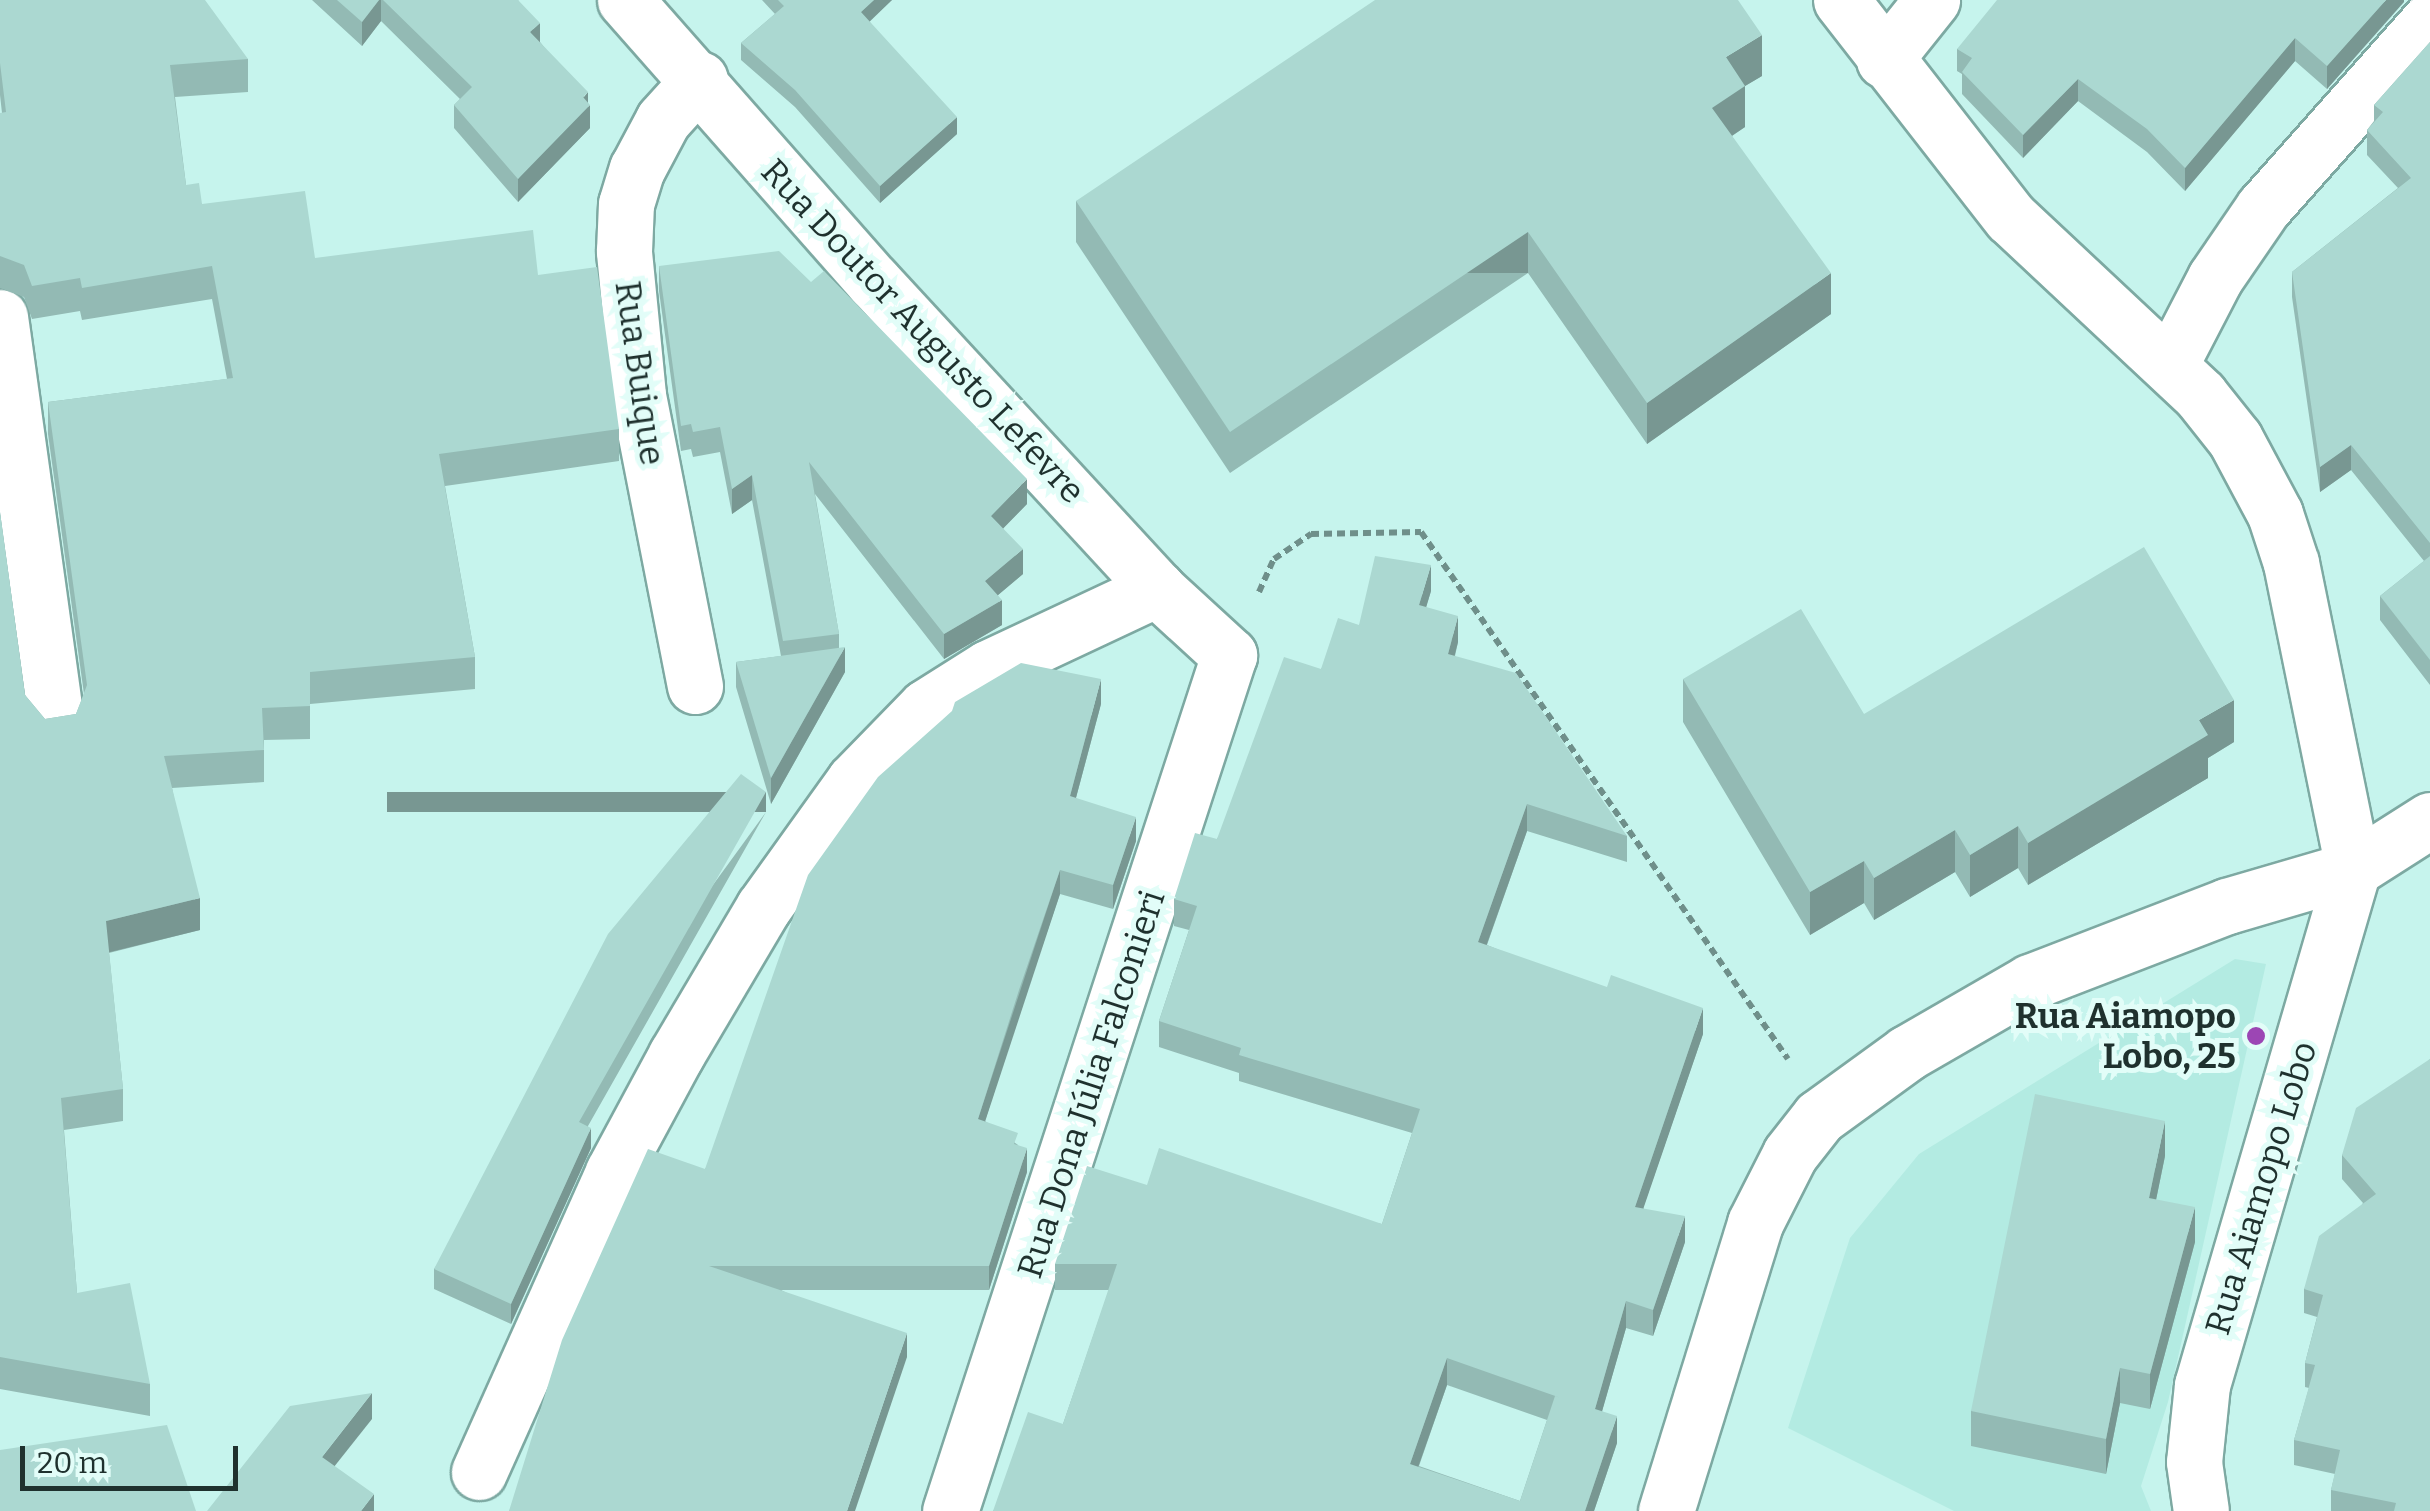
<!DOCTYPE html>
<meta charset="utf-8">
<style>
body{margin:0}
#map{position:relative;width:2430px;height:1511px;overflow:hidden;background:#c6f4ed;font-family:Bitter,serif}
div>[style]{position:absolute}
.built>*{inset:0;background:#b3ebe2}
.path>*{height:6px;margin-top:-3px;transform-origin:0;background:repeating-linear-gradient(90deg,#6f8f8a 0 8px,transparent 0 13px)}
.roads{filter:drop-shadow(2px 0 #7da9a2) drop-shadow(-2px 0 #7da9a2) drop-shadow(0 2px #7da9a2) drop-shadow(0 -2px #7da9a2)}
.minor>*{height:55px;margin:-27.5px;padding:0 27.5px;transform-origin:27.5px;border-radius:27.5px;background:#fff}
.wall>*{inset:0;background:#93bab4}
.shaded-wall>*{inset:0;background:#789792;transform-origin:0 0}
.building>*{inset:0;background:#abd8d1}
.dots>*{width:28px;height:28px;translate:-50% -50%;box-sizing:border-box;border:5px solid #e2fdf8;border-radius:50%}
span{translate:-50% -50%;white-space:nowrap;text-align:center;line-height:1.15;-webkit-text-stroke:10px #e2fdf8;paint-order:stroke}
.street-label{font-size:35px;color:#1f312e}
.poi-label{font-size:35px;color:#1f312e;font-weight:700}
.right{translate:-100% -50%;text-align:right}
.scale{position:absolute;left:20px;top:1446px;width:218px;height:45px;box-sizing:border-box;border:5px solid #1f312e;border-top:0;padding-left:12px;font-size:30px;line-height:35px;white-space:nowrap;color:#1f312e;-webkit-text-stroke:8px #e2fdf8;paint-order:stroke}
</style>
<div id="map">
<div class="built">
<div style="clip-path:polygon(2235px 959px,2266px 964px,2168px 1402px,2141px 1486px,2151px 1511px,1954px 1511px,1788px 1428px,1850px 1238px,1919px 1154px)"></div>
</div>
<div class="path">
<div style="left:1259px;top:592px;width:36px;rotate:-66deg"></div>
<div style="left:1274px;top:559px;width:45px;rotate:-34deg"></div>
<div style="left:1311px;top:534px;width:110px;rotate:-1deg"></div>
<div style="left:1421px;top:532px;width:642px;rotate:55.15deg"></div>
</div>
<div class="roads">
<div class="minor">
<div style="left:625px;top:0;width:376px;rotate:48.6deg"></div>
<div style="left:874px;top:282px;width:418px;rotate:47.3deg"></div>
<div style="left:1157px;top:589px;width:98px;rotate:42.5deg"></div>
<div style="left:1229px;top:655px;width:900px;rotate:108.05deg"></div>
<div style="left:1841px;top:0;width:276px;rotate:52.1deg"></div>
<div style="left:2011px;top:218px;width:259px;rotate:43.1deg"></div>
<div style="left:2200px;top:395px;width:56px;rotate:51.5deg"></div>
<div style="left:2235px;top:439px;width:85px;rotate:61.9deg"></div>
<div style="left:2275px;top:514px;width:52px;rotate:71.9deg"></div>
<div style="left:2291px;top:563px;width:312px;rotate:78.5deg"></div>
<div style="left:2353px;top:869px;width:538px;rotate:106.31deg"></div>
<div style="left:2202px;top:1385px;width:77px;rotate:95.9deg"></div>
<div style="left:2194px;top:1462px;width:49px;rotate:81.9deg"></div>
<div style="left:1884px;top:60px;width:77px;rotate:-51.3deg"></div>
<div style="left:0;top:317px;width:409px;rotate:82.1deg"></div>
<div style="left:2171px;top:363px;width:96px;rotate:-62.6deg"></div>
<div style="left:2215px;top:278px;width:85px;rotate:-55.6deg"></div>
<div style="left:2263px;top:208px;width:251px;rotate:-48.4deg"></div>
<div style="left:695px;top:686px;width:297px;rotate:-101.1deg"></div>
<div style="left:638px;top:395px;width:145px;rotate:-95.6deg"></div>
<div style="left:624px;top:251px;width:47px;rotate:-87.6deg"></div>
<div style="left:626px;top:204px;width:37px;rotate:-73deg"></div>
<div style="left:637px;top:169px;width:55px;rotate:-62deg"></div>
<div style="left:663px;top:120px;width:55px;rotate:-47.9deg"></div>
<div style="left:479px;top:1472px;width:329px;rotate:-65.9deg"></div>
<div style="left:613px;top:1172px;width:133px;rotate:-61.7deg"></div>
<div style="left:676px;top:1055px;width:171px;rotate:-59.4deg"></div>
<div style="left:763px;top:908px;width:156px;rotate:-54.4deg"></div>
<div style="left:854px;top:781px;width:103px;rotate:-45.8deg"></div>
<div style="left:926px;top:707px;width:73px;rotate:-32.2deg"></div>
<div style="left:988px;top:668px;width:187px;rotate:-25.1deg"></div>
<div style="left:1666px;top:1511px;width:301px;rotate:-72.8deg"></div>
<div style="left:1755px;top:1223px;width:77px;rotate:-63.1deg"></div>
<div style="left:1790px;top:1154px;width:47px;rotate:-51.9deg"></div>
<div style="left:1819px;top:1117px;width:109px;rotate:-36deg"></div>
<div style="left:1907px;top:1053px;width:142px;rotate:-30deg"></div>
<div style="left:2030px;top:982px;width:211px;rotate:-21.1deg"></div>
<div style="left:2227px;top:906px;width:131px;rotate:-16.4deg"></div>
<div style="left:2353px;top:869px;width:91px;rotate:-32.5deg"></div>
</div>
</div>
<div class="wall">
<div style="clip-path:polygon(0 0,248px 59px,248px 92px,175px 97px,186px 185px,202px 204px,315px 258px,538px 275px,619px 429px,619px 461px,445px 486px,475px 657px,475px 689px,310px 704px,310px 739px,264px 740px,264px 782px,172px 788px,200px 930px,109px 953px,123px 1089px,123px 1121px,64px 1130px,77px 1293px,150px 1384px,150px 1416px,0 1389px,0 512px,25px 695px,45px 719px,76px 714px,84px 694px,48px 434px,48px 402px,227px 379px,212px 299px,82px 320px,80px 311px,32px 319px,24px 297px,0 288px,0 113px,2px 113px,0 95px)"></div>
<div style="clip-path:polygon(312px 0,518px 0,540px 42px,588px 102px,590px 128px,518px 202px,454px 128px,454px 105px,460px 99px,381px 21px,362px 46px)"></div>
<div style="clip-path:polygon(762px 0,892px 0,869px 21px,957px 134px,880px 203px,795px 107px,741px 60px,741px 43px,775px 14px)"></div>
<div style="clip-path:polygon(2404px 0,2327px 89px,2295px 61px,2185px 191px,2147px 152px,2078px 101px,2023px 158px,1962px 94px,1962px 74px,1957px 71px,1957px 49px)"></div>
<div style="clip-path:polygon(2430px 42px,2430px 685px,2380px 620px,2380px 596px,2424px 561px,2351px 470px,2320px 492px,2292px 297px,2292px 272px,2398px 188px,2367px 155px,2367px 130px,2374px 121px,2374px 105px)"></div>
<div style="clip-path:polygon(1762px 76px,1745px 86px,1745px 127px,1732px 136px,1831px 314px,1647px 444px,1528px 273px,1230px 473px,1076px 242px,1076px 201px)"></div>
<div style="clip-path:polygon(659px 266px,1027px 504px,1003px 528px,1023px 574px,998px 595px,1002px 625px,944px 659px,815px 494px,839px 634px,839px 648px,845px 672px,771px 804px,736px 687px,736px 662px,781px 656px,752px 500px,732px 514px,720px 452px,693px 457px,691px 449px,681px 451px,659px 291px)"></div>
<div style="clip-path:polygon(evenodd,1431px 591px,1426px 607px,1458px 642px,1455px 656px,1627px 836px,1627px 862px,1527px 831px,1487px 945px,1703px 1034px,1643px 1208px,1685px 1242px,1653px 1336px,1626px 1328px,1602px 1411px,1617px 1443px,1594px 1511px,993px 1511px,1063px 1424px,1109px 1290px,1055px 1290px,1055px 1264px,1147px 1185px,1382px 1224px,1412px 1133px,1239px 1081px,1239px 1073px,1159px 1047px,1159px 1021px,1189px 930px,1174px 926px,1174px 899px,1217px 839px,1321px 669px,1359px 625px,1431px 591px,1447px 1385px,1547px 1420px,1520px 1501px,1419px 1466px,1447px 1385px)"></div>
<div style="clip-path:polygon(1683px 679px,1864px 714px,2234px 742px,2208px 758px,2208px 778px,2028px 885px,2018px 868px,1970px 897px,1955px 872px,1874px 920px,1864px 903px,1810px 935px,1683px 722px)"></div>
<div style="clip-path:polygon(1101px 704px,1076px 798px,1136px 841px,1113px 909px,1060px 894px,1019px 1014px,985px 1121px,1018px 1145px,1027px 1172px,989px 1290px,781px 1290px,907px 1357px,509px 1511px,705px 1169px)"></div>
<div style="clip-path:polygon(766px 812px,588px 1126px,591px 1148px,511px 1324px,434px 1289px,434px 1269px)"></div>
<div style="clip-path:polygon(2430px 1059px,2430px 1511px,2331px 1511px,2331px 1490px,2335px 1474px,2294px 1465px,2294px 1440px,2309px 1388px,2305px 1387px,2305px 1363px,2317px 1317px,2304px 1313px,2304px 1289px,2363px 1203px,2342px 1179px,2342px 1155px)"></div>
<div style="clip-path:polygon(2165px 1156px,2156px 1200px,2195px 1242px,2150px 1409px,2120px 1403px,2106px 1474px,1971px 1446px,1971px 1411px)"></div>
</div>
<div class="shaded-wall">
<div style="clip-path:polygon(379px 0,381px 0,381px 21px,362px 46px,362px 22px)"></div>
<div style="clip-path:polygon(874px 0,892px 0,861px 30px,861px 12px)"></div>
<div style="clip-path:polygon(2386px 0,2404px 0,2404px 2px,2327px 89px,2327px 66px)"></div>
<div style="clip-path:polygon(540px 23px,540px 47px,530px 32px)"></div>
<div style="clip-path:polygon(1762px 35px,1762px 76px,1745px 86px,1745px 127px,1712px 149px,1712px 108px,1726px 57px)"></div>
<div style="clip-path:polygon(2295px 38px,2295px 61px,2185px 191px,2185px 168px)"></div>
<div style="clip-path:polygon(2078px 79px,2078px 101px,2023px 158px,2023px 135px)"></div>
<div style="clip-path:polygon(588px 92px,588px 107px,590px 105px,590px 128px,518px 202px,518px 179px)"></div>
<div style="clip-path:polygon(957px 117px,957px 134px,880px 203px,880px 186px)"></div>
<div style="left:1528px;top:232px;width:41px;height:359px;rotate:90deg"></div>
<div style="clip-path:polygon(1831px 273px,1831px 314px,1647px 444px,1647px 403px)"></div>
<div style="clip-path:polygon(2351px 445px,2351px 470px,2320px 492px,2320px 467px)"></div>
<div style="clip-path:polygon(752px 475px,752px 500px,732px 514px,732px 489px)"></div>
<div style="clip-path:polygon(1027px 479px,1027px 504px,991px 541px,991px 516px)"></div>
<div style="clip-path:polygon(1023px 549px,1023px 574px,985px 606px,985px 581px)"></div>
<div style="clip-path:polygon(1431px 565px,1431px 591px,1419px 631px,1419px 605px)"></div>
<div style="clip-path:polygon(1002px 600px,1002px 625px,944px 659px,944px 634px)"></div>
<div style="clip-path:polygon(1458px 616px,1458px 642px,1448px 681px,1448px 654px)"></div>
<div style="clip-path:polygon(845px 647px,845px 672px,771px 804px,771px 778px)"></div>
<div style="clip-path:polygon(1101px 679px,1101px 704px,1070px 820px,1070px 796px)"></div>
<div style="clip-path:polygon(2234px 700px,2234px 742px,2208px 758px,2208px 778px,2028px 885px,2028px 843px,2199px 720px)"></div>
<div style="left:766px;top:792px;width:20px;height:379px;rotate:90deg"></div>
<div style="clip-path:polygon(1527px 804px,1527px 831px,1478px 969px,1478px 942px)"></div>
<div style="clip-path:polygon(1136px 817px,1136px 841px,1113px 909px,1113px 885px)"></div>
<div style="clip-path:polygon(2018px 826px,2018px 868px,1970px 897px,1970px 855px)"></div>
<div style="clip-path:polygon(1955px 830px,1955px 872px,1874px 920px,1874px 878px)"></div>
<div style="clip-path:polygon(1864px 861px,1864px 903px,1810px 935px,1810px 892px)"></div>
<div style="clip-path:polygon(1060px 870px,1060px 894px,978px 1143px,978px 1119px)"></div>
<div style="clip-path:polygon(200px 898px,200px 930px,106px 953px,106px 921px)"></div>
<div style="clip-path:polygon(1703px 1008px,1703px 1034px,1635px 1233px,1635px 1207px)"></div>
<div style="clip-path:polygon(2165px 1121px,2165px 1156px,2149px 1234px,2149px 1198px)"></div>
<div style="clip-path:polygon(591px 1128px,591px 1148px,511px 1324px,511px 1304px)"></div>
<div style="clip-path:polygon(1027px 1148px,1027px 1172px,989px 1290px,989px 1266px)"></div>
<div style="clip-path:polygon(2195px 1207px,2195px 1242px,2150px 1409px,2150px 1374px)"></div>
<div style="clip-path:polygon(1685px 1216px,1685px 1242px,1653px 1336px,1653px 1310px)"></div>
<div style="clip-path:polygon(1626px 1301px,1626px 1328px,1595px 1436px,1595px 1409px)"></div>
<div style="clip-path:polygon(907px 1333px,907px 1357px,855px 1511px,847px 1511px)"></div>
<div style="clip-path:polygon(1447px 1358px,1447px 1385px,1410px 1490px,1410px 1464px)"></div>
<div style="clip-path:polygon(2120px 1368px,2120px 1403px,2106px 1474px,2106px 1439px)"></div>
<div style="clip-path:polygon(372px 1393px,372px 1419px,322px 1482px,322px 1457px)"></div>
<div style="clip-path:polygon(1617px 1416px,1617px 1443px,1594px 1511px,1585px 1511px)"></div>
<div style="clip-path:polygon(374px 1494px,374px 1511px,361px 1511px)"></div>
</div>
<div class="building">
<div style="clip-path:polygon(0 0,205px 0,248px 59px,170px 65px,186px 185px,199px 183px,202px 204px,305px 191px,315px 258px,533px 230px,538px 275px,597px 267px,619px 429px,439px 454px,475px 657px,310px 672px,310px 706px,262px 708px,264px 750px,164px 756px,200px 898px,106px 921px,123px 1089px,61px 1098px,77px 1293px,130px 1283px,150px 1384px,0 1357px,0 512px,25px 695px,45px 719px,76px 714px,87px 685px,48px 402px,233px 378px,212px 266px,82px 288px,80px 278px,32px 286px,24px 265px,0 256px,0 113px,6px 112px,0 63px)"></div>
<div style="clip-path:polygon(337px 0,379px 0,362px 22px)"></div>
<div style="clip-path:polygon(383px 0,518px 0,540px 23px,530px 32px,588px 92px,583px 97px,590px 105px,518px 179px,454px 105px,472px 87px)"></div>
<div style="clip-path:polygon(778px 0,874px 0,861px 12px,957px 117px,880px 186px,795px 90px,741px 43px,784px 6px)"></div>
<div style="clip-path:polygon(1375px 0,1738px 0,1762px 35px,1726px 57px,1745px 86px,1712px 108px,1831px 273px,1647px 403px,1528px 232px,1230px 432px,1076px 201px)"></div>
<div style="clip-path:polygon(1997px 0,2386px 0,2327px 66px,2295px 38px,2185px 168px,2147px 129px,2078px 79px,2023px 135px,1962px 72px,1972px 58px,1957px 49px)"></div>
<div style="clip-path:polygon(2430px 42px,2430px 543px,2351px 445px,2320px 467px,2292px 272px,2411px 178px,2367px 130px,2383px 112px,2374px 105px)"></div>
<div style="clip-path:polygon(779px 251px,811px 282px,824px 271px,1027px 479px,991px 516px,1023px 549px,985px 581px,1002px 600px,944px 634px,809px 462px,839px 634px,783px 641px,752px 475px,732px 489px,720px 427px,693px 432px,691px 424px,681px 426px,659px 266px)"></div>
<div style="clip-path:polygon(2144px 547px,2234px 700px,2199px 720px,2208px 735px,2028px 843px,2018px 826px,1970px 855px,1955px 830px,1874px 878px,1864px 861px,1810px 892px,1683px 679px,1801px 609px,1864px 714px)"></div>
<div style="clip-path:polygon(evenodd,1375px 556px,1431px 565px,1419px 605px,1458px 616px,1448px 654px,1516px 673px,1627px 836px,1527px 804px,1478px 942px,1607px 987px,1611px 975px,1703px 1008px,1635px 1207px,1685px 1216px,1653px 1310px,1626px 1301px,1595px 1409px,1617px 1416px,1585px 1511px,993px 1511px,1028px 1412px,1063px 1424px,1117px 1264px,1055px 1264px,1087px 1166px,1147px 1185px,1159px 1148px,1382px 1224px,1420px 1109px,1239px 1055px,1241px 1048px,1159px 1021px,1197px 906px,1174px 899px,1195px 833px,1217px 839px,1284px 657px,1321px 669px,1338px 618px,1359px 625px,1375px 556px,1447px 1358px,1561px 1398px,1555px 1396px,1520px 1501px,1410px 1464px,1447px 1358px)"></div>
<div style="clip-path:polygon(2430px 556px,2430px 660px,2380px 596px)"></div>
<div style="clip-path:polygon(845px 647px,771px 778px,736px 662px)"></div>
<div style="clip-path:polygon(1021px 663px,1101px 679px,1070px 796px,1136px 817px,1113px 885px,1060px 870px,1019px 990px,978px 1119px,1018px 1133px,1014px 1144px,1027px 1148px,989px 1266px,709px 1266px,907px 1333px,847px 1511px,509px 1511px,562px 1340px,648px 1149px,705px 1169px,808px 875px,878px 777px,952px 711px,955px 702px)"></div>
<div style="clip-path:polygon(741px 774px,766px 792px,579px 1122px,591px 1128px,511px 1304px,434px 1269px,608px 934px)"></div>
<div style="clip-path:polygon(2430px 1059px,2430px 1511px,2394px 1511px,2396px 1503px,2331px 1490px,2340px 1450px,2294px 1440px,2315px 1365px,2305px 1363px,2323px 1295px,2304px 1289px,2319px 1236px,2376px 1194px,2342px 1155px,2356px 1108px)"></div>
<div style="clip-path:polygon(2035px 1094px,2165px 1121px,2149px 1198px,2195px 1207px,2150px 1374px,2120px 1368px,2106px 1439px,1971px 1411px)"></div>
<div style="clip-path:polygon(372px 1393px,322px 1457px,374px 1494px,361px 1511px,207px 1511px,290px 1406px)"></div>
<div style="clip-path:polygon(167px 1425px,196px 1511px,0 1511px,0 1450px)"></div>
</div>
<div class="dots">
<div style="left:2256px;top:1036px;background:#9c46b4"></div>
</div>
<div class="street-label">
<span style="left:923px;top:331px;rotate:47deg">Rua Doutor Augusto Lefevre</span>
<span style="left:640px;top:373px;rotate:82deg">Rua Buique</span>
<span style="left:1091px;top:1084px;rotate:-72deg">Rua Dona Júlia Falconieri</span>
<span style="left:2261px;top:1188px;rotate:-73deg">Rua Aiamopo Lobo</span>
</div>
<div class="poi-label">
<span class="right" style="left:2236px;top:1036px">Rua Aiamopo<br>Lobo, 25</span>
</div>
<div class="scale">20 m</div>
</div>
